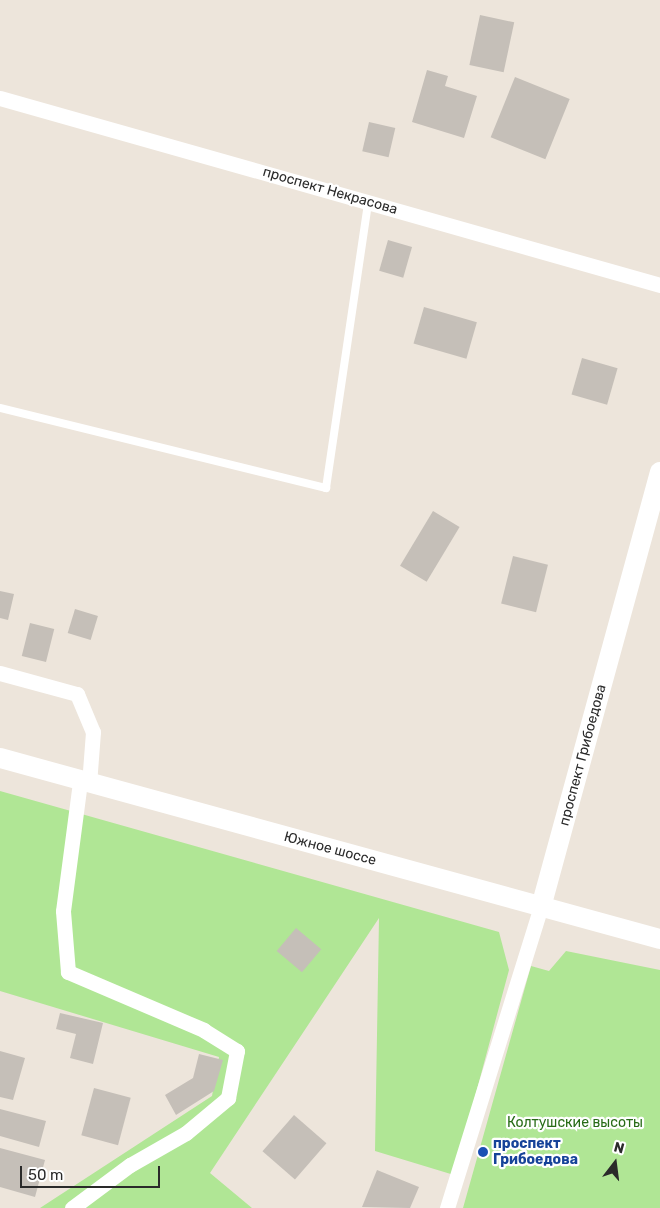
<!DOCTYPE html>
<meta charset="utf-8">
<style>
body{margin:0}
#map{position:relative;width:660px;height:1208px;overflow:hidden;background:#ede5db;font-family:Rubik,sans-serif}
div>[style]{position:absolute}
.green>*{inset:0;background:#b0e695}
.building>*{inset:0;background:#c5bfb8;transform-origin:0 0}
.lane>*{height:8px;margin:-4px;padding:0 4px;transform-origin:4px;border-radius:4px;background:#fff}
.street>*{height:15px;margin:-7.5px;padding:0 7.5px;transform-origin:7.5px;border-radius:7.5px;background:#fff}
.secondary>*{height:20px;margin:-10px;padding:0 10px;transform-origin:10px;border-radius:10px;background:#fff}
.dots>*{width:14px;height:14px;translate:-50% -50%;box-sizing:border-box;border:2px solid #fff;border-radius:50%}
span{translate:-50% -50%;white-space:nowrap;text-align:center;line-height:1.15;-webkit-text-stroke:4.5px #fff;paint-order:stroke}
.street-label{font-size:14px;color:#2a2a2a}
.park-label{font-size:14px;color:#276b16}
.transit-label{font-size:14px;color:#164399;font-weight:700}
.left{translate:0 -50%;text-align:left}
.north{position:absolute;left:590px;top:1138px;width:50px;height:50px;-webkit-text-stroke:4px #fff;paint-order:stroke;rotate:15deg;font-size:14px;font-weight:700;line-height:20px;text-align:center;color:#2a2a2a}
.north::after{content:'';display:block;margin:auto;width:18px;height:22px;background:#2a2a2a;clip-path:polygon(50% 0,100% 100%,50% 72%,0 100%)}
.scale{position:absolute;left:20px;top:1166px;width:140px;height:22px;box-sizing:border-box;border:2px solid #2a2a2a;border-top:0;padding-left:6px;font-size:15px;line-height:18px;white-space:nowrap;color:#2a2a2a;-webkit-text-stroke:4px #fff;paint-order:stroke}
</style>
<div id="map">
<div class="green">
<div style="clip-path:polygon(0 791px,499px 932px,509px 970px,454px 1175px,375px 1151px,379px 918px,210px 1173px,252px 1208px,40px 1208px,212px 1096px,219px 1057px,0 991px)"></div>
<div style="clip-path:polygon(566px 951px,660px 970px,660px 1208px,463px 1208px,531px 966px,549px 971px)"></div>
</div>
<div class="building">
<div style="left:480px;top:15px;width:35px;height:51px;rotate:12deg"></div>
<div style="clip-path:polygon(427px 70px,448px 76px,445px 86px,477px 96px,464px 138px,412px 122px)"></div>
<div style="left:515px;top:77px;width:59px;height:65px;rotate:22deg"></div>
<div style="left:369px;top:122px;width:27px;height:30px;rotate:13deg"></div>
<div style="left:388px;top:240px;width:25px;height:32px;rotate:16deg"></div>
<div style="left:424px;top:307px;width:55px;height:38px;rotate:16deg"></div>
<div style="left:582px;top:358px;width:37px;height:38px;rotate:16deg"></div>
<div style="left:433px;top:511px;width:31px;height:64px;rotate:31deg"></div>
<div style="left:513px;top:556px;width:36px;height:49px;rotate:14deg"></div>
<div style="clip-path:polygon(0 591px,14px 594px,8px 620px,0 618px)"></div>
<div style="left:75px;top:609px;width:24px;height:25px;rotate:17deg"></div>
<div style="left:30px;top:623px;width:25px;height:34px;rotate:14deg"></div>
<div style="left:296px;top:928px;width:33px;height:30px;rotate:40deg"></div>
<div style="clip-path:polygon(60px 1013px,103px 1023px,93px 1064px,70px 1058px,76px 1034px,56px 1029px)"></div>
<div style="clip-path:polygon(0 1051px,25px 1058px,13px 1100px,0 1097px)"></div>
<div style="clip-path:polygon(199px 1054px,223px 1060px,214px 1091px,176px 1115px,165px 1095px,193px 1078px)"></div>
<div style="left:94px;top:1088px;width:38px;height:49px;rotate:15deg"></div>
<div style="clip-path:polygon(0 1109px,46px 1121px,39px 1147px,0 1136px)"></div>
<div style="left:294px;top:1115px;width:43px;height:48px;rotate:41deg"></div>
<div style="clip-path:polygon(0 1148px,45px 1160px,35px 1197px,0 1187px)"></div>
<div style="clip-path:polygon(377px 1170px,419px 1187px,410px 1208px,362px 1207px)"></div>
</div>
<div class="lane">
<div style="left:0;top:408px;width:336px;rotate:13.8deg"></div>
<div style="left:326px;top:488px;width:289px;rotate:-81.6deg"></div>
</div>
<div class="street">
<div style="left:0;top:98px;width:686px;rotate:15.82deg"></div>
<div style="left:0;top:673px;width:80px;rotate:15.3deg"></div>
<div style="left:77px;top:694px;width:41px;rotate:67.2deg"></div>
<div style="left:93px;top:732px;width:52px;rotate:94.4deg"></div>
<div style="left:72px;top:1208px;width:72px;rotate:-36.6deg"></div>
<div style="left:130px;top:1165px;width:64px;rotate:-29.7deg"></div>
<div style="left:186px;top:1133px;width:55px;rotate:-39.8deg"></div>
<div style="left:228px;top:1098px;width:48px;rotate:-79.2deg"></div>
<div style="left:237px;top:1051px;width:39px;rotate:-148deg"></div>
<div style="left:204px;top:1030px;width:148px;rotate:-156.9deg"></div>
<div style="left:68px;top:972px;width:61px;rotate:-94.7deg"></div>
<div style="left:63px;top:911px;width:131px;rotate:-82.5deg"></div>
<div style="left:447px;top:1208px;width:315px;rotate:-72.7deg"></div>
</div>
<div class="secondary">
<div style="left:0;top:758px;width:684px;rotate:15.34deg"></div>
<div style="left:541px;top:907px;width:451px;rotate:-74.7deg"></div>
</div>
<div class="dots">
<div style="left:483px;top:1152px;background:#1a4fb4"></div>
</div>
<div class="street-label">
<span style="left:330px;top:191px;rotate:16deg">проспект Некрасова</span>
<span style="left:583px;top:755px;rotate:-75deg">проспект Грибоедова</span>
<span style="left:330px;top:849px;rotate:15deg">Южное шоссе</span>
</div>
<div class="park-label">
<span style="left:575px;top:1123px">Колтушские высоты</span>
</div>
<div class="transit-label">
<span class="left" style="left:493px;top:1152px">проспект<br>Грибоедова</span>
</div>
<div class="north">N</div>
<div class="scale">50 m</div>
</div>
